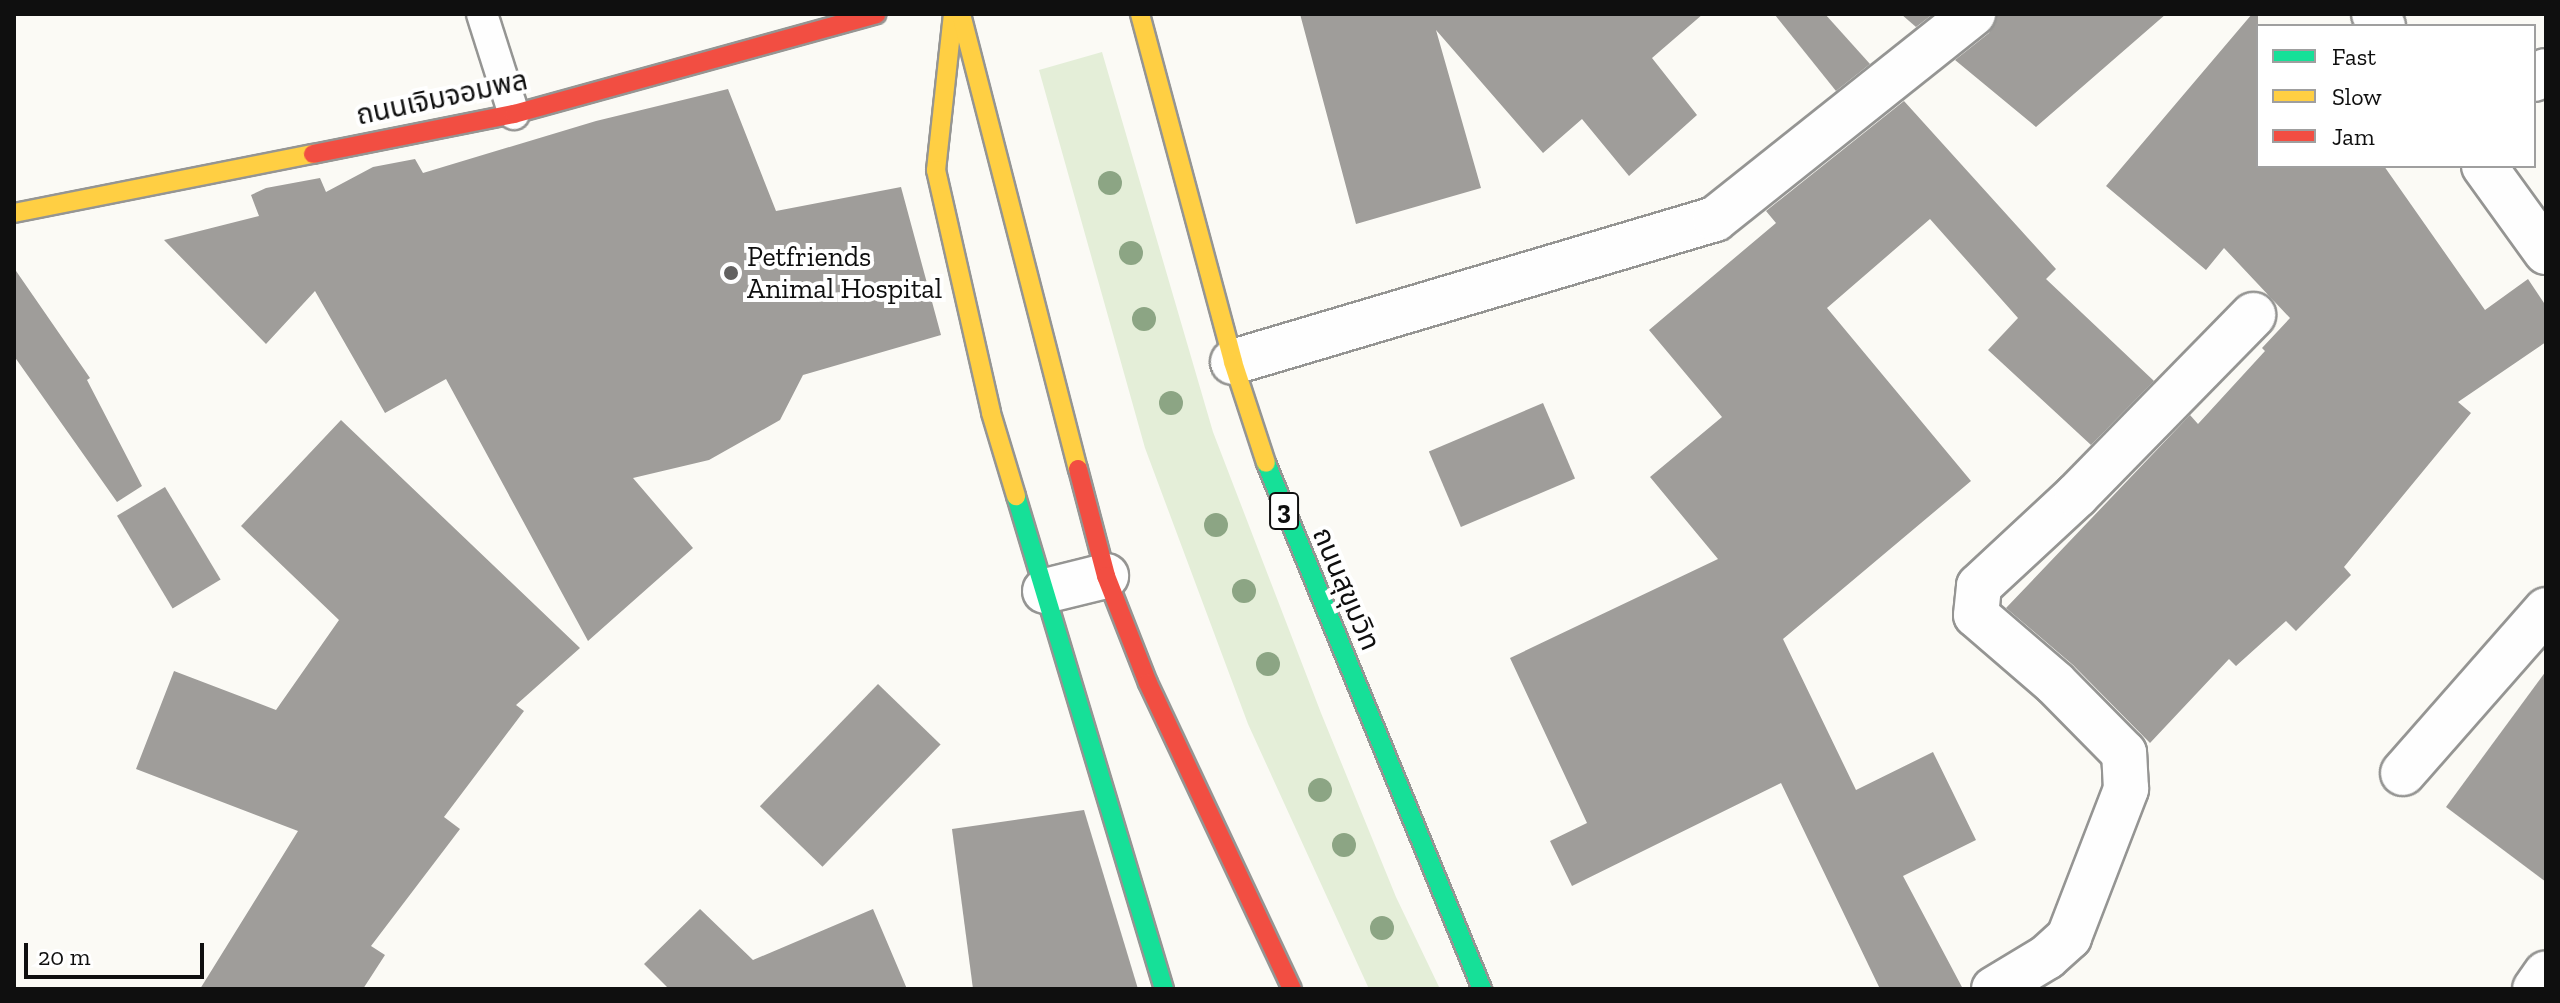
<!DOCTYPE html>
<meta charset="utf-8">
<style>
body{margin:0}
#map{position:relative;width:2560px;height:1003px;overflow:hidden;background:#fbfaf5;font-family:"Zilla Slab","Noto Sans Thai",serif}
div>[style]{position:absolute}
.green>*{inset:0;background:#e4eed8}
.building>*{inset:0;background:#9f9d9a;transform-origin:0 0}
.roads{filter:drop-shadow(2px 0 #959593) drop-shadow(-2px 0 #959593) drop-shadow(0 2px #959593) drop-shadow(0 -2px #959593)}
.lane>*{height:30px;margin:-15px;padding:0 15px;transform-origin:15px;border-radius:15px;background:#fefefe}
.street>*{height:44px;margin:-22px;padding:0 22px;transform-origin:22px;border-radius:22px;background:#fefefe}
.fast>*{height:18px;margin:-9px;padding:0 9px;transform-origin:9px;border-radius:9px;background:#16e098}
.slow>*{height:18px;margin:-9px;padding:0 9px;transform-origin:9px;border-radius:9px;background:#ffcf43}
.jam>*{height:18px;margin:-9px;padding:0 9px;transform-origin:9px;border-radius:9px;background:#f24e42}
.trees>*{width:24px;height:24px;margin:-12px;border-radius:50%;background:#8ca584}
.dots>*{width:22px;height:22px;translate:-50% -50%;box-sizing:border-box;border:4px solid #fff;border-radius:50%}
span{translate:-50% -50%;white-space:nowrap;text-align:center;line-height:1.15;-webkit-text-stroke:8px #fff;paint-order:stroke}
.shield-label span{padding:2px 6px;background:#fff;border:2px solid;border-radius:6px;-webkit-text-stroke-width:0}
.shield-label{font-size:26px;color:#0f0f0f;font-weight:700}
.street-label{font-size:28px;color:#0f0f0f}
.poi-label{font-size:28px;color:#0f0f0f}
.left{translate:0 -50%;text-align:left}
.frame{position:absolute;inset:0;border:16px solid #0f0f0f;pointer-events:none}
.legend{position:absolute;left:2256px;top:24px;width:280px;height:144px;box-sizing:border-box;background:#fff;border:2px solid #9f9f9f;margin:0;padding:10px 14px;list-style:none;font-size:24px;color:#0f0f0f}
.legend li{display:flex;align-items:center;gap:16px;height:40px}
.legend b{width:40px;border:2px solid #9f9f9f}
.scale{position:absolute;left:24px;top:943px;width:180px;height:36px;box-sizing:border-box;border:4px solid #0f0f0f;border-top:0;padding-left:10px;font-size:24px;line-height:28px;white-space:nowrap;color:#0f0f0f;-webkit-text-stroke:6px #fff;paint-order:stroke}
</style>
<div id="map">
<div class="green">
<div style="clip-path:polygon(1102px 52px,1213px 432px,1321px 713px,1396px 897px,1440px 989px,1369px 989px,1248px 724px,1145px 448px,1039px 70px)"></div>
</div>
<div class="building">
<div style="clip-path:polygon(1300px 14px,1703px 14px,1652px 58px,1697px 115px,1629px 176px,1582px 119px,1543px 153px,1436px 30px,1481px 188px,1356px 224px)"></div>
<div style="clip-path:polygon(1825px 14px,1870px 64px,1836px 91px,1775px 15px)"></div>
<div style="clip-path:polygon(1901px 14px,1933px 14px,1916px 27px)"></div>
<div style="clip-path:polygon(1997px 14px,2166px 14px,2036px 127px,1955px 60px,1989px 33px)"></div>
<div style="clip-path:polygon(2252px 14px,2258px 14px,2258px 166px,2384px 166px,2485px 310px,2528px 279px,2546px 306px,2546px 342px,2458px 402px,2471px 413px,2344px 567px,2351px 575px,2296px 631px,2286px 621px,2236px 666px,2229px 659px,2150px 743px,2073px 665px,2006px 608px,2190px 415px,2198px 424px,2265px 351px,2262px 348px,2290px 318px,2224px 248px,2206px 270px,2106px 186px)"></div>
<div style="clip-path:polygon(728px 89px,776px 211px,901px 187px,941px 335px,803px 375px,780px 420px,709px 460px,633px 478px,693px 548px,588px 641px,446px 379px,385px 413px,315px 291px,266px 344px,164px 240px,259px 216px,251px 195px,266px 188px,320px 178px,326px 192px,373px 167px,415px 159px,423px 173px,596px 121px)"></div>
<div style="clip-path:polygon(1904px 101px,2056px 269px,2046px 279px,2154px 381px,2091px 445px,1988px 350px,2018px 318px,1930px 219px,1827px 308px,1971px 481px,1783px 639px,1856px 790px,1933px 752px,1976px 840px,1903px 876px,1963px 989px,1880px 989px,1781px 783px,1572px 886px,1550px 841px,1587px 823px,1510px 658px,1718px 559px,1650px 477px,1722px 417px,1649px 330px,1776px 223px,1766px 211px)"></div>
<div style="clip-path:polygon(14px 268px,90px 378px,87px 380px,142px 486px,117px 502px,14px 356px)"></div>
<div style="left:1543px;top:403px;width:82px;height:124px;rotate:67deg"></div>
<div style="clip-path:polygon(341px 420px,580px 648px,516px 705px,524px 711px,444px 817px,460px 829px,371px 946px,385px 955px,363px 989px,200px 989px,298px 831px,136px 769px,174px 671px,276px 710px,339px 620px,241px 526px)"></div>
<div style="left:165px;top:487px;width:108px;height:56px;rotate:59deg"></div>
<div style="clip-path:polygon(2546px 671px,2546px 882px,2446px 807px)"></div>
<div style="left:878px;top:684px;width:87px;height:170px;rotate:44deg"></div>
<div style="clip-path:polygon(1084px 810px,1138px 989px,973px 989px,952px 829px)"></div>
<div style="clip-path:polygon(700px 909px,753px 960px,873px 909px,907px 989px,669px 989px,644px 964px)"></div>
</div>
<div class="roads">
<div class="lane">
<div style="left:482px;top:14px;width:105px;rotate:72.3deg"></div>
</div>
<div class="street">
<div style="left:2374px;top:14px;width:15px;rotate:53deg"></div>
<div style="left:2534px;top:79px;width:14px;rotate:-34deg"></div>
<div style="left:2484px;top:166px;width:106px;rotate:54.2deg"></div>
<div style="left:1233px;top:362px;width:503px;rotate:-16.52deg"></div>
<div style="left:1715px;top:219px;width:330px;rotate:-38.5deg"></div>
<div style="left:1045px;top:591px;width:63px;rotate:-13.8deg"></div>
<div style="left:2403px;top:773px;width:217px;rotate:-48.7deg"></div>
<div style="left:1994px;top:989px;width:62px;rotate:-31.1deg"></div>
<div style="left:2047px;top:957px;width:30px;rotate:-42deg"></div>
<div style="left:2069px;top:937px;width:159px;rotate:-68.9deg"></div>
<div style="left:2126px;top:789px;width:36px;rotate:-93deg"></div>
<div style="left:2124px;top:753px;width:98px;rotate:-134.6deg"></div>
<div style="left:2055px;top:683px;width:104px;rotate:-139.3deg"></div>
<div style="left:1976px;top:615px;width:29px;rotate:-84deg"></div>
<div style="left:1979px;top:586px;width:134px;rotate:-42.9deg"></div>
<div style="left:2077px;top:495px;width:252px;rotate:-45.6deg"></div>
<div style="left:2535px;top:989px;width:19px;rotate:-55deg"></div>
</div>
<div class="fast">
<div style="left:1266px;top:463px;width:569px;rotate:67.67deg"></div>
<div style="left:1016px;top:496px;width:515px;rotate:73.29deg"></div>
</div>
<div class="slow">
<div style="left:953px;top:14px;width:157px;rotate:96.2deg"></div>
<div style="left:936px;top:170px;width:249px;rotate:77.2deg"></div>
<div style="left:991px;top:413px;width:87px;rotate:73.2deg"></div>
<div style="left:961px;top:14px;width:470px;rotate:75.6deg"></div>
<div style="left:1140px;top:14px;width:360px;rotate:75deg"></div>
<div style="left:1233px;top:362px;width:106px;rotate:71.9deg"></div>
<div style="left:14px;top:213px;width:305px;rotate:-11.2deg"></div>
</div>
<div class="jam">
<div style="left:313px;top:154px;width:205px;rotate:-11.3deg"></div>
<div style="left:514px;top:114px;width:376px;rotate:-15.4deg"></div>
<div style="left:1078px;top:469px;width:111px;rotate:75.3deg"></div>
<div style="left:1106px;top:576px;width:115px;rotate:68.6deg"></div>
<div style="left:1148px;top:683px;width:338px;rotate:64.8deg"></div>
</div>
</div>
<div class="trees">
<div style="left:1110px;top:183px"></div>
<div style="left:1131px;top:253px"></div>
<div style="left:1144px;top:319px"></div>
<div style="left:1171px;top:403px"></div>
<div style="left:1216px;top:525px"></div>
<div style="left:1244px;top:591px"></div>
<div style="left:1268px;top:664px"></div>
<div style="left:1320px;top:790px"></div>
<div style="left:1344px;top:845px"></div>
<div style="left:1382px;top:928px"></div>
</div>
<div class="dots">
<div style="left:731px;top:273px;background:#626160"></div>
</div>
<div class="shield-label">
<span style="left:1284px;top:511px">3</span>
</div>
<div class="street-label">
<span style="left:442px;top:98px;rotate:-12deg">ถนนเจิมจอมพล</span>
<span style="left:1346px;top:589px;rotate:67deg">ถนนสุขุมวิท</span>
</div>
<div class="poi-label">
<span class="left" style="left:747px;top:273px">Petfriends<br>Animal Hospital</span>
</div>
<div class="frame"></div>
<ul class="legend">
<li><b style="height:10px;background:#16e098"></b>Fast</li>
<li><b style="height:10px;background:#ffcf43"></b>Slow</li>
<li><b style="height:10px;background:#f24e42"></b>Jam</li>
</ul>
<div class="scale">20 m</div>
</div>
